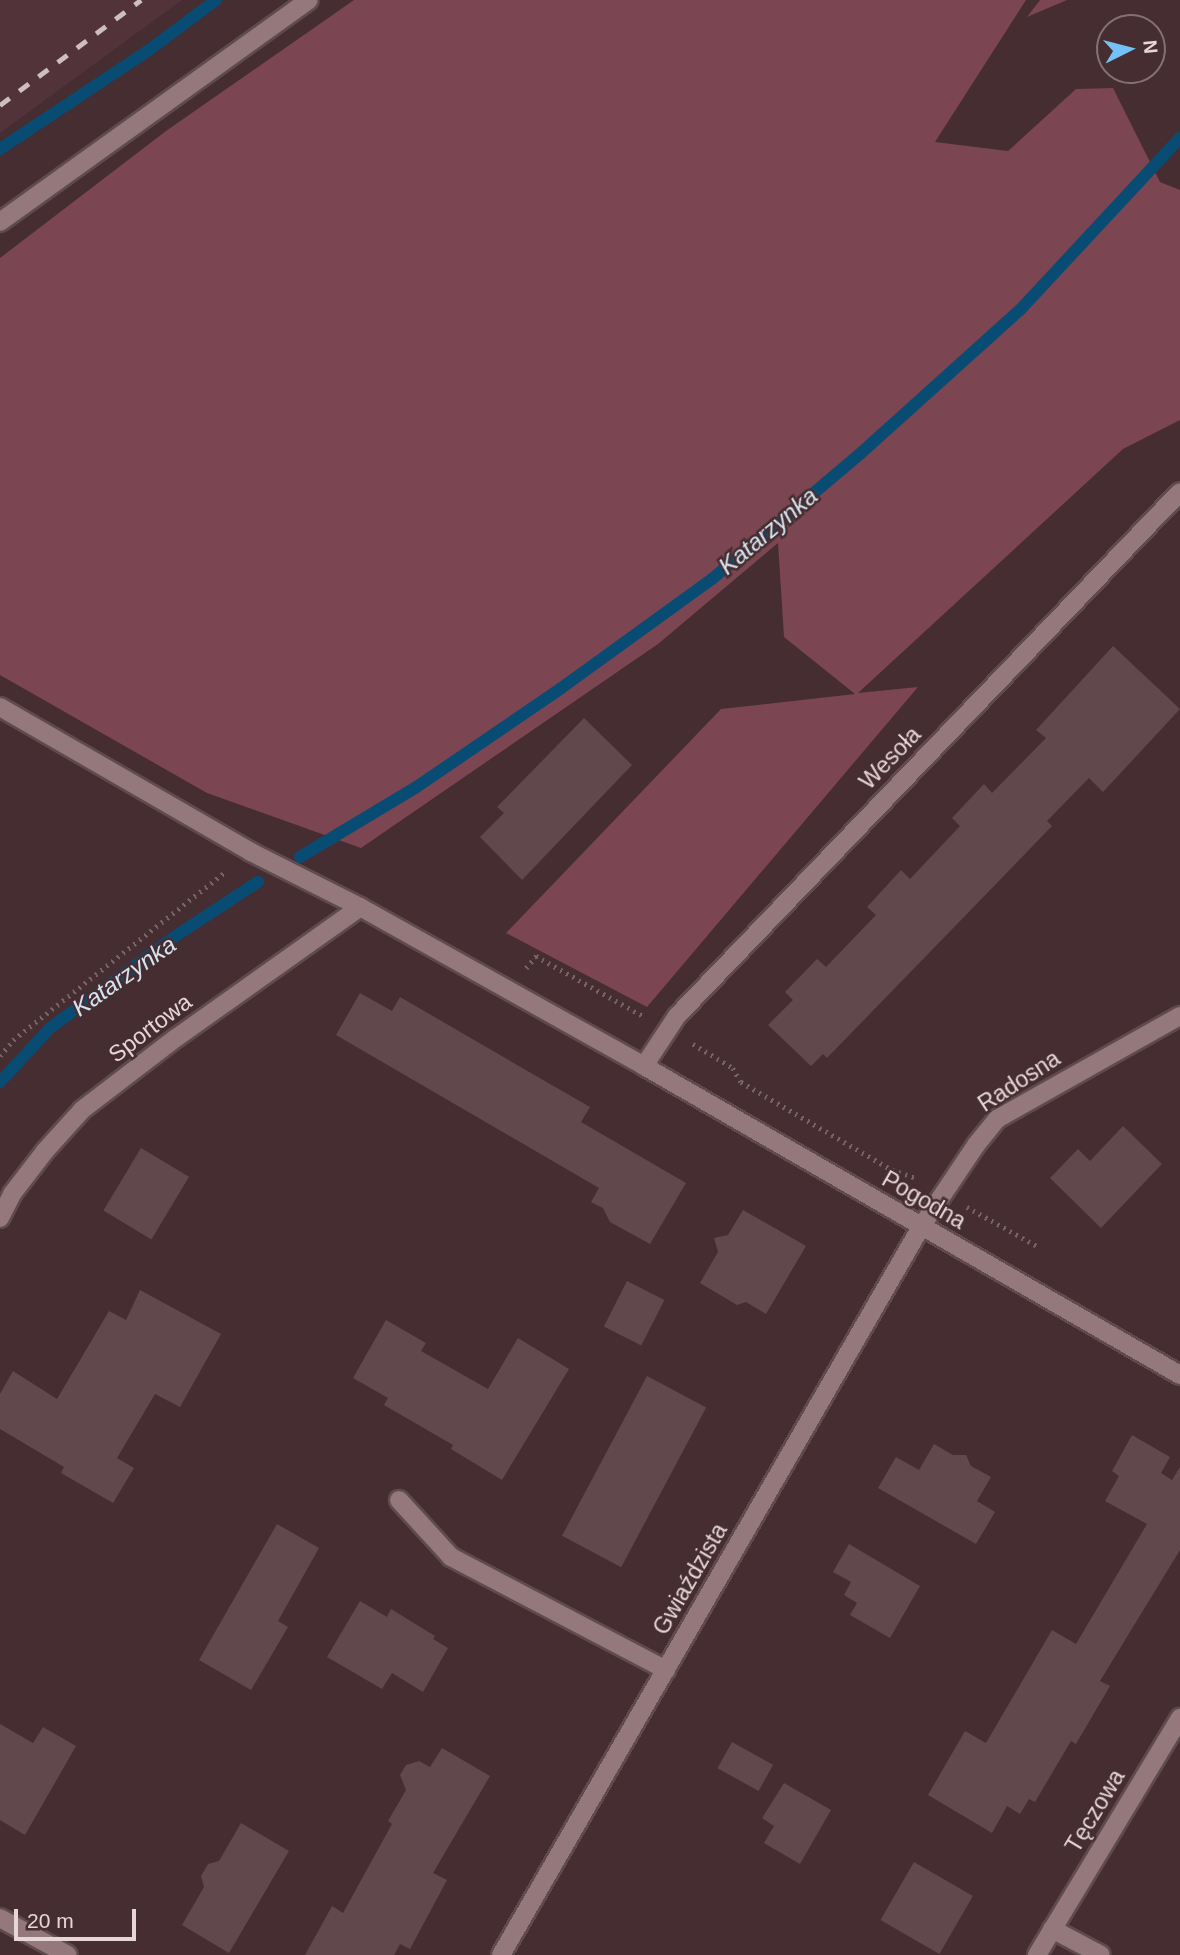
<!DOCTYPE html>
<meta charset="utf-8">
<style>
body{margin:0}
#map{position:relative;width:1180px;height:1955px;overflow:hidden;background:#452d31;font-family:Helvetica,sans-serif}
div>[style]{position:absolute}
.built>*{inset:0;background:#52333a}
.green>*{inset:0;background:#7b4551}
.stream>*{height:12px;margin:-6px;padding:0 6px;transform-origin:6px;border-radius:6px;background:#094c73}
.building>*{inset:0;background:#61484c;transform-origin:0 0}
.path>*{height:4.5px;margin-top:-2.25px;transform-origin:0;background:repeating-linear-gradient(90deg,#776265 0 2px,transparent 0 7px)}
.roads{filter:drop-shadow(2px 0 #5f4b4e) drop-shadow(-2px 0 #5f4b4e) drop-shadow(0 2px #5f4b4e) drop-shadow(0 -2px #5f4b4e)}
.service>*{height:18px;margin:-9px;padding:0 9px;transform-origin:9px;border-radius:9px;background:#94787c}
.minor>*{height:18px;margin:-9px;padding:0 9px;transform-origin:9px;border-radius:9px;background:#94787c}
.rail>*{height:5px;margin-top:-2.5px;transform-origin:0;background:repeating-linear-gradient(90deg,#cfbec0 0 12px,transparent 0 24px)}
span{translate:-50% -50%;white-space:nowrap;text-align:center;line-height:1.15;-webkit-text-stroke:5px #452d31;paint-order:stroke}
.street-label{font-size:23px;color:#e6d6d8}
.water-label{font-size:24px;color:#d4e4f0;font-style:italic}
.north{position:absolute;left:1096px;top:14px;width:70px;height:70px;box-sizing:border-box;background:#452d31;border:2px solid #857174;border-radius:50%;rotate:84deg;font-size:19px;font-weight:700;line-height:28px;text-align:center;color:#e6d6d8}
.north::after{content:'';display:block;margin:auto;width:24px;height:32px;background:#75c0f6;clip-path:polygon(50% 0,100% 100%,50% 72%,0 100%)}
.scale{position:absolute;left:14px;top:1909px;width:122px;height:32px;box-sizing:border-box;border:4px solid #e6d6d8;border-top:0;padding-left:9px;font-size:21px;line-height:24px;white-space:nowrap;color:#e6d6d8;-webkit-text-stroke:5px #452d31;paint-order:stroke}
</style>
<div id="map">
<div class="built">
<div style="clip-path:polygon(0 0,182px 0,0 133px)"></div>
</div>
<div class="green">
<div style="clip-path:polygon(354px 0,1026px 0,935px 142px,1008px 151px,1076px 89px,1113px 88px,1160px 182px,1180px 190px,1180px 420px,1123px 449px,858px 693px,918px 687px,647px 1007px,506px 933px,721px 709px,855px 694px,784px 637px,778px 543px,658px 644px,361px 848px,207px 793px,0 675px,0 258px,166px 131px)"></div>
<div style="clip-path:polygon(1040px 0,1067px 0,1027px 17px)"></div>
</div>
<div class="stream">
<div style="left:0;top:149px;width:179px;rotate:-33.6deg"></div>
<div style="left:149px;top:50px;width:84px;rotate:-36.7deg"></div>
<div style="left:300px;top:857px;width:134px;rotate:-31deg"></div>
<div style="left:415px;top:788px;width:176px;rotate:-34.3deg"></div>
<div style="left:560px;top:689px;width:188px;rotate:-35.9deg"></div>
<div style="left:712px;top:579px;width:195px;rotate:-40.2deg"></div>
<div style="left:861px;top:453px;width:214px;rotate:-42deg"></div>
<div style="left:1020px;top:310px;width:235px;rotate:-47.1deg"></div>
<div style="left:0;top:1082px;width:74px;rotate:-47.2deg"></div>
<div style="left:50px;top:1028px;width:157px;rotate:-36.2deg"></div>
<div style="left:177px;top:935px;width:97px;rotate:-33.2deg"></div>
</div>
<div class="building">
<div style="clip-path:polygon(1113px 646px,1180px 709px,1103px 792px,1089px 778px,1047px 821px,1052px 826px,995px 885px,827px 1058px,823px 1054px,811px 1066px,768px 1025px,793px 1000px,785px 992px,817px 959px,826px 967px,876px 915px,867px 907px,901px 870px,910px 879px,960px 826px,952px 818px,984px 784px,992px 793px,1046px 738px,1036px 730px)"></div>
<div style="clip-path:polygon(584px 718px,632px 765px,522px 880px,480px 837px,504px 813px,497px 807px)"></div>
<div style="clip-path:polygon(360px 993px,392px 1011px,400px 997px,550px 1084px,590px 1107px,581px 1122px,686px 1183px,650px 1244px,610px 1222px,603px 1208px,591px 1202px,599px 1188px,336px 1035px)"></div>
<div style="clip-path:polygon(1123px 1126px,1162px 1164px,1101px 1228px,1050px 1178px,1078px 1149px,1090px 1161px)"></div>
<div style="left:141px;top:1148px;width:56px;height:73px;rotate:31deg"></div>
<div style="clip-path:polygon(743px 1210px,806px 1246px,766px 1314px,746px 1302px,737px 1305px,700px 1283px,718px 1252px,714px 1238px,728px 1235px)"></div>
<div style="left:627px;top:1281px;width:42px;height:51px;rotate:27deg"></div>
<div style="clip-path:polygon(140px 1290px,221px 1334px,180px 1407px,155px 1394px,117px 1458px,134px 1468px,113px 1503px,61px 1473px,64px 1467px,0 1429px,0 1394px,13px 1371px,57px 1399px,109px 1311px,126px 1320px)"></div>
<div style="clip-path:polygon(386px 1320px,426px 1343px,421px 1351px,488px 1389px,518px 1338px,569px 1369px,502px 1480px,451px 1449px,453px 1445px,384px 1405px,388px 1398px,353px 1378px)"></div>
<div style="left:647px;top:1376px;width:67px;height:181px;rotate:28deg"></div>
<div style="clip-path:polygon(1132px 1435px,1170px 1457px,1161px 1473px,1172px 1480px,1180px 1467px,1180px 1550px,1100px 1681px,1110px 1686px,1076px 1744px,1071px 1741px,1035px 1802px,1029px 1799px,1020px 1814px,1007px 1806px,992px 1833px,928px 1795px,965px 1731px,986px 1743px,1052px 1630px,1076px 1644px,1147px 1524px,1105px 1501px,1119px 1476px,1112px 1471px)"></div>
<div style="clip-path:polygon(934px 1444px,953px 1455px,966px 1455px,971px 1466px,991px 1477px,977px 1501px,995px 1512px,976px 1544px,878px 1488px,896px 1457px,919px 1470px)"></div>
<div style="clip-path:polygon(277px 1524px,319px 1548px,278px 1621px,288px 1627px,251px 1690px,199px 1660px)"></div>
<div style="clip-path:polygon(849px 1544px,920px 1586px,890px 1638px,850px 1615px,857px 1603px,844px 1595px,851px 1582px,833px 1572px)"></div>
<div style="clip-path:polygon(360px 1601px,387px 1617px,391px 1609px,435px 1636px,433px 1639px,448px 1648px,423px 1692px,392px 1673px,382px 1689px,327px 1657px)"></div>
<div style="clip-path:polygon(0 1724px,33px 1743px,43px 1727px,76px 1746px,25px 1835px,0 1820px)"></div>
<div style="left:732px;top:1742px;width:47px;height:30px;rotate:29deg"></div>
<div style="clip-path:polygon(442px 1748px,490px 1776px,433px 1873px,447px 1880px,410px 1949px,400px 1944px,394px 1955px,305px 1955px,332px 1906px,343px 1913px,392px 1824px,388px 1821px,406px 1790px,400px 1775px,406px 1765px,419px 1761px,430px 1767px)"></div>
<div style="clip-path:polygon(784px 1783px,831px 1810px,800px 1864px,764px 1843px,774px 1826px,762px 1818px)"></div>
<div style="clip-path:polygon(241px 1823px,289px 1851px,229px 1953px,182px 1925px,204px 1887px,201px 1876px,208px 1864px,219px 1861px)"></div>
<div style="left:914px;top:1862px;width:68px;height:67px;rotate:30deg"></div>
</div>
<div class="path">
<div style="left:526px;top:968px;width:16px;rotate:-50deg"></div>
<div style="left:536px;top:956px;width:123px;rotate:29.3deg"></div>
<div style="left:693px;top:1044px;width:47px;rotate:31deg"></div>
<div style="left:733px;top:1068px;width:16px;rotate:60deg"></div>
<div style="left:741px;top:1082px;width:175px;rotate:30.2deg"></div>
<div style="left:892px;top:1170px;width:26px;rotate:18deg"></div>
<div style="left:0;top:1056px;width:21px;rotate:-51deg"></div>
<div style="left:13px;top:1040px;width:270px;rotate:-38.4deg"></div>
<div style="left:967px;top:1207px;width:80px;rotate:29.1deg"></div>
</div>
<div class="roads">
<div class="service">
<div style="left:0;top:222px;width:380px;rotate:-35.7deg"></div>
<div style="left:0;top:707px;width:290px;rotate:30deg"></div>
<div style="left:251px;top:852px;width:122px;rotate:26.8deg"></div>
<div style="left:399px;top:1500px;width:77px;rotate:47.6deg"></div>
<div style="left:451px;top:1557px;width:243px;rotate:27.7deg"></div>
</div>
<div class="minor">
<div style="left:644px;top:1066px;width:60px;rotate:-56.6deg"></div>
<div style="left:677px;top:1016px;width:726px;rotate:-46.17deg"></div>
<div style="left:0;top:1218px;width:27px;rotate:-63deg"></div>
<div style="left:12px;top:1194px;width:54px;rotate:-52.5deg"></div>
<div style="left:45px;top:1151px;width:55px;rotate:-47.9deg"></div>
<div style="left:82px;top:1110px;width:118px;rotate:-37.5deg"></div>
<div style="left:176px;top:1038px;width:226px;rotate:-35.4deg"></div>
<div style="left:360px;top:907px;width:325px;rotate:29.2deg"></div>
<div style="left:644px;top:1066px;width:619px;rotate:29.96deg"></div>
<div style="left:0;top:1918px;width:77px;rotate:28.6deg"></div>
<div style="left:1052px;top:1929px;width:55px;rotate:28deg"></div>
<div style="left:501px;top:1955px;width:840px;rotate:-60.02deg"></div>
<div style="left:921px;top:1227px;width:99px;rotate:-56.1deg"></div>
<div style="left:976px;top:1145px;width:33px;rotate:-51deg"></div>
<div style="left:997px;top:1119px;width:210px;rotate:-29.4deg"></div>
<div style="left:1037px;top:1955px;width:277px;rotate:-58.9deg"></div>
</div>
</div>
<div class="rail">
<div style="left:0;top:105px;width:176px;rotate:-36.7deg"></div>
</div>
<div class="street-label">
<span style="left:890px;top:758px;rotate:-46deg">Wesoła</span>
<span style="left:150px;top:1028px;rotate:-37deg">Sportowa</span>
<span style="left:1019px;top:1081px;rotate:-33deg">Radosna</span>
<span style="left:924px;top:1200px;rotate:30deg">Pogodna</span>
<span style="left:690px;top:1579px;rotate:-60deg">Gwiaździsta</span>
<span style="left:1095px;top:1811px;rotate:-59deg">Tęczowa</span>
</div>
<div class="water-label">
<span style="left:768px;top:531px;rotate:-40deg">Katarzynka</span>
<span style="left:124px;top:976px;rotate:-35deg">Katarzynka</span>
</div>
<div class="north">N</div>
<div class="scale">20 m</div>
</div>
